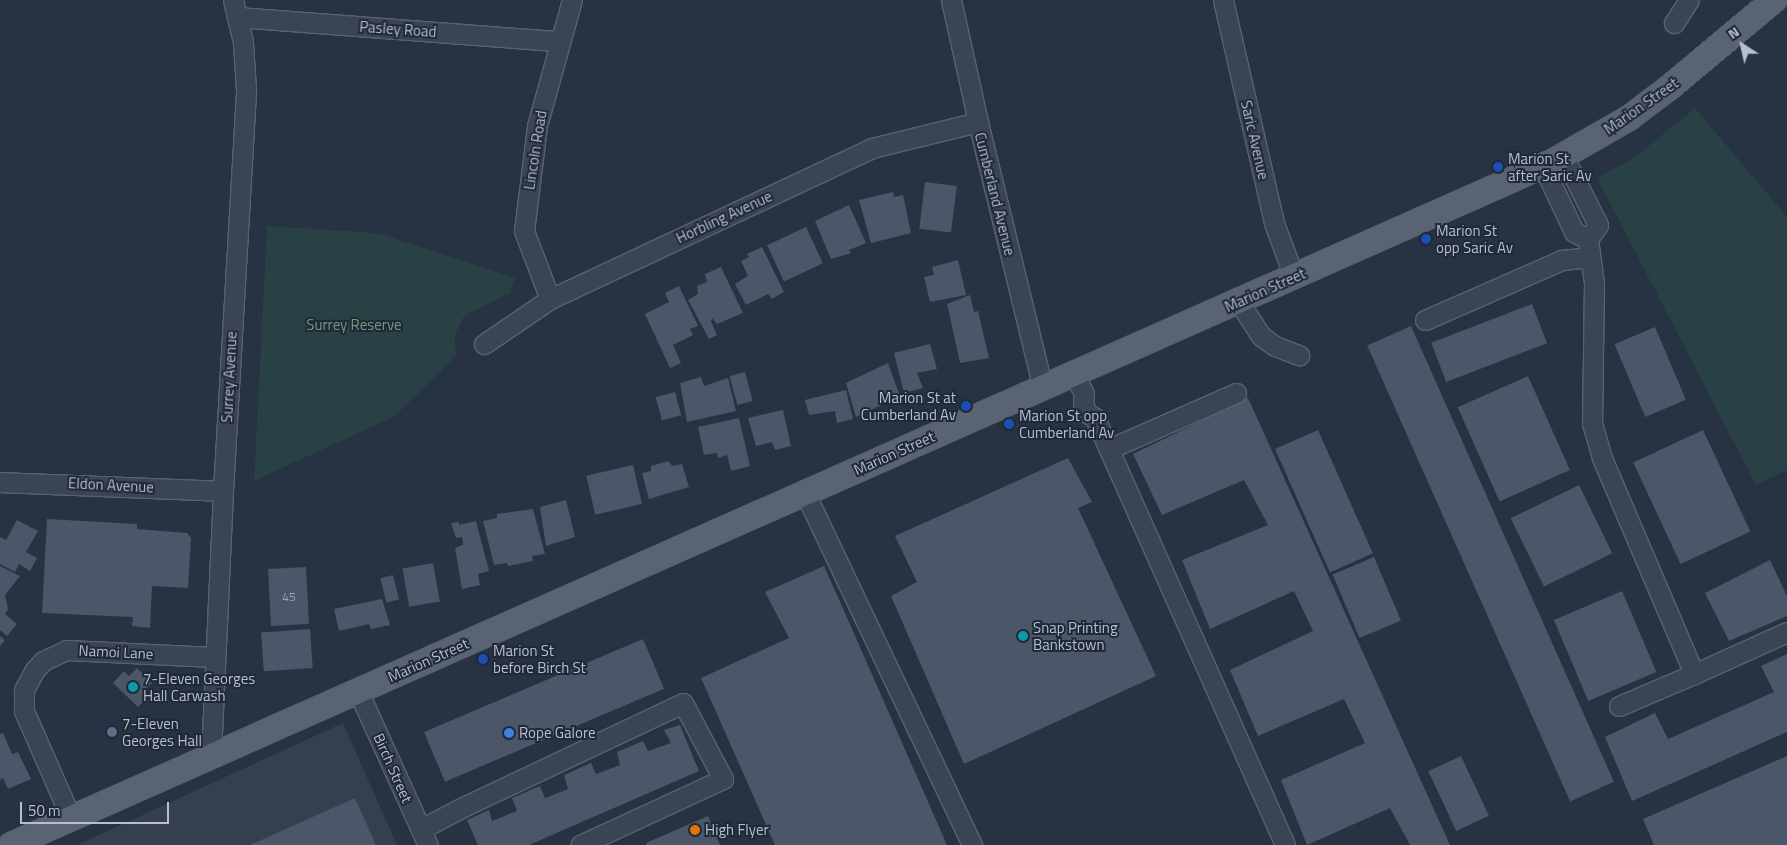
<!DOCTYPE html>
<style>
body{margin:0}
#map{position:relative;width:1787px;height:845px;overflow:hidden;background:#273243;font-family:"Titillium Web",sans-serif}
div>[style]{position:absolute}
.airport>*{inset:0;background:#353f4f}
.green>*{inset:0;background:#294044}
.building>*{inset:0;background:#4b5669;transform-origin:0 0}
.roads{filter:drop-shadow(1px 0 #596270) drop-shadow(-1px 0 #596270) drop-shadow(0 1px #596270) drop-shadow(0 -1px #596270)}
.minor>*{height:19px;margin:-9.5px;padding:0 9.5px;transform-origin:9.5px;border-radius:9.5px;background:#3b4452}
.major>*{height:24px;margin:-12px;padding:0 12px;transform-origin:12px;border-radius:12px;background:#596372}
.dots>*{width:14px;height:14px;translate:-50% -50%;box-sizing:border-box;border:2px solid #202938;border-radius:50%}
span{translate:-50% -50%;white-space:nowrap;text-align:center;line-height:1.15;-webkit-text-stroke:4px #202938;paint-order:stroke}
.number-label{font-size:12px;color:#9da5b3}
.number-label span{-webkit-text-stroke-width:0}
.street-label{font-size:15px;color:#b8bfcc}
.poi-label{font-size:15px;color:#b8bfcc}
.left{translate:0 -50%;text-align:left}
.right{translate:-100% -50%;text-align:right}
.park-label{font-size:15px;color:#709d7c}
.north{position:absolute;left:1717px;top:20px;width:50px;height:50px;-webkit-text-stroke:4px #202938;paint-order:stroke;rotate:325deg;font-size:14px;font-weight:700;line-height:20px;text-align:center;color:#b8bfcc}
.north::after{content:'';display:block;margin:auto;width:18px;height:22px;background:#b8bfcc;clip-path:polygon(50% 0,100% 100%,50% 72%,0 100%)}
.scale{position:absolute;left:20px;top:802px;width:149px;height:22px;box-sizing:border-box;border:2px solid #b8bfcc;border-top:0;padding-left:6px;font-size:15px;line-height:18px;white-space:nowrap;color:#b8bfcc;-webkit-text-stroke:4px #202938;paint-order:stroke}
</style>
<div id="map">
<div class="airport">
<div style="clip-path:polygon(343px 723px,397px 845px,77px 845px)"></div>
</div>
<div class="green">
<div style="clip-path:polygon(1695px 108px,1787px 217px,1787px 470px,1756px 485px,1597px 178px,1634px 158px)"></div>
<div style="clip-path:polygon(267px 226px,377px 233px,515px 278px,510px 293px,469px 313px,462px 319px,455px 335px,456px 356px,395px 416px,254px 481px)"></div>
</div>
<div class="building">
<div style="left:925px;top:182px;width:32px;height:47px;rotate:7deg"></div>
<div style="clip-path:polygon(893px 192px,894px 197px,903px 195px,911px 233px,871px 243px,859px 200px)"></div>
<div style="clip-path:polygon(849px 205px,866px 243px,849px 250px,851px 253px,831px 259px,815px 221px)"></div>
<div style="left:806px;top:227px;width:40px;height:43px;rotate:65deg"></div>
<div style="clip-path:polygon(762px 247px,784px 292px,772px 299px,768px 294px,746px 305px,735px 284px,748px 276px,741px 261px,749px 257px,747px 254px)"></div>
<div style="clip-path:polygon(958px 260px,966px 295px,930px 302px,924px 277px,934px 275px,932px 267px)"></div>
<div style="clip-path:polygon(721px 267px,743px 313px,717px 324px,712px 318px,711px 321px,717px 335px,709px 339px,688px 300px,698px 294px,697px 286px,707px 282px,705px 274px)"></div>
<div style="clip-path:polygon(679px 286px,698px 326px,690px 329px,693px 335px,673px 345px,681px 363px,670px 368px,645px 314px,669px 302px,665px 293px)"></div>
<div style="clip-path:polygon(970px 295px,974px 312px,978px 311px,989px 358px,960px 363px,947px 304px)"></div>
<div style="left:1532px;top:304px;width:42px;height:108px;rotate:69deg"></div>
<div style="left:1411px;top:326px;width:499px;height:48px;rotate:66deg"></div>
<div style="left:1655px;top:327px;width:79px;height:44px;rotate:67deg"></div>
<div style="clip-path:polygon(930px 344px,937px 369px,917px 373px,923px 388px,904px 393px,894px 353px)"></div>
<div style="clip-path:polygon(888px 363px,900px 396px,856px 417px,846px 383px)"></div>
<div style="left:745px;top:372px;width:30px;height:16px;rotate:75deg"></div>
<div style="left:1528px;top:376px;width:103px;height:77px;rotate:66deg"></div>
<div style="clip-path:polygon(701px 377px,704px 386px,728px 378px,736px 411px,687px 422px,680px 383px)"></div>
<div style="clip-path:polygon(846px 390px,853px 419px,837px 423px,835px 411px,809px 415px,805px 400px)"></div>
<div style="left:675px;top:392px;width:24px;height:20px;rotate:75deg"></div>
<div style="clip-path:polygon(1248px 398px,1450px 845px,1410px 845px,1390px 808px,1307px 845px,1281px 780px,1365px 743px,1344px 699px,1258px 736px,1230px 670px,1313px 631px,1294px 591px,1210px 629px,1182px 560px,1268px 525px,1244px 480px,1162px 515px,1133px 454px)"></div>
<div style="clip-path:polygon(783px 410px,791px 446px,775px 450px,772px 442px,756px 446px,748px 418px)"></div>
<div style="clip-path:polygon(739px 418px,750px 466px,731px 471px,727px 455px,718px 458px,717px 453px,704px 455px,698px 427px)"></div>
<div style="left:1318px;top:430px;width:135px;height:47px;rotate:66deg"></div>
<div style="left:1703px;top:430px;width:112px;height:77px;rotate:65deg"></div>
<div style="clip-path:polygon(1068px 458px,1092px 502px,1078px 508px,1156px 676px,964px 764px,891px 596px,917px 582px,895px 536px)"></div>
<div style="clip-path:polygon(669px 461px,672px 466px,682px 464px,689px 487px,649px 499px,642px 473px,651px 471px,651px 466px)"></div>
<div style="left:633px;top:465px;width:40px;height:48px;rotate:77deg"></div>
<div style="left:1579px;top:485px;width:76px;height:76px;rotate:64deg"></div>
<div style="clip-path:polygon(566px 500px,575px 537px,546px 546px,540px 507px)"></div>
<div style="clip-path:polygon(533px 509px,545px 554px,532px 556px,533px 561px,508px 566px,507px 563px,494px 565px,483px 521px,497px 518px,497px 514px)"></div>
<div style="clip-path:polygon(47px 519px,137px 524px,137px 529px,187px 533px,191px 538px,188px 588px,152px 586px,150px 628px,132px 626px,133px 617px,42px 613px)"></div>
<div style="clip-path:polygon(17px 520px,38px 531px,26px 552px,37px 558px,30px 571px,19px 564px,15px 572px,0 564px,0 537px,6px 540px)"></div>
<div style="clip-path:polygon(476px 521px,489px 571px,478px 574px,480px 585px,462px 589px,455px 548px,463px 545px,462px 537px,456px 538px,451px 523px,459px 522px,459px 525px)"></div>
<div style="left:1374px;top:557px;width:69px;height:45px;rotate:67deg"></div>
<div style="clip-path:polygon(1770px 560px,1787px 596px,1787px 616px,1729px 641px,1705px 593px)"></div>
<div style="left:433px;top:563px;width:39px;height:31px;rotate:80deg"></div>
<div style="clip-path:polygon(0 566px,20px 576px,5px 595px,8px 609px,5px 614px,17px 624px,7px 636px,0 630px)"></div>
<div style="clip-path:polygon(824px 566px,845px 613px,947px 845px,775px 845px,701px 678px,789px 638px,765px 592px)"></div>
<div style="left:306px;top:567px;width:57px;height:38px;rotate:87deg"></div>
<div style="left:393px;top:575px;width:25px;height:13px;rotate:76deg"></div>
<div style="left:1622px;top:591px;width:88px;height:74px;rotate:67deg"></div>
<div style="clip-path:polygon(382px 599px,390px 625px,371px 629px,369px 624px,339px 631px,334px 609px)"></div>
<div style="left:310px;top:629px;width:39px;height:49px;rotate:86deg"></div>
<div style="clip-path:polygon(0 636px,5px 640px,0 646px)"></div>
<div style="left:643px;top:639px;width:54px;height:238px;rotate:67deg"></div>
<div style="clip-path:polygon(1787px 654px,1787px 732px,1632px 801px,1605px 737px,1655px 713px,1668px 739px,1774px 692px,1761px 666px)"></div>
<div style="clip-path:polygon(137px 668px,152px 683px,144px 691px,149px 696px,138px 707px,113px 683px,124px 671px,129px 676px)"></div>
<div style="clip-path:polygon(680px 725px,699px 771px,529px 845px,478px 845px,467px 820px,489px 810px,492px 821px,517px 811px,512px 798px,540px 786px,545px 798px,568px 789px,564px 775px,591px 763px,596px 774px,620px 765px,617px 752px,643px 741px,648px 751px,671px 743px,664px 730px)"></div>
<div style="clip-path:polygon(3px 733px,12px 754px,18px 752px,31px 779px,8px 789px,3px 778px,0 780px,0 734px)"></div>
<div style="left:1461px;top:756px;width:66px;height:36px;rotate:65deg"></div>
<div style="clip-path:polygon(1787px 756px,1787px 845px,1654px 845px,1643px 819px)"></div>
<div style="clip-path:polygon(355px 798px,376px 845px,250px 845px)"></div>
<div style="clip-path:polygon(708px 816px,720px 845px,647px 845px,646px 843px)"></div>
</div>
<div class="roads">
<div class="minor">
<div style="left:951px;top:0;width:125px;rotate:77.5deg"></div>
<div style="left:978px;top:122px;width:274px;rotate:76.3deg"></div>
<div style="left:1223px;top:0;width:229px;rotate:77.1deg"></div>
<div style="left:1274px;top:223px;width:58px;rotate:69.7deg"></div>
<div style="left:237px;top:17px;width:323px;rotate:4.3deg"></div>
<div style="left:1674px;top:23px;width:27px;rotate:-57deg"></div>
<div style="left:1543px;top:166px;width:73px;rotate:64.8deg"></div>
<div style="left:1574px;top:232px;width:16px;rotate:27deg"></div>
<div style="left:1588px;top:239px;width:17px;rotate:-54deg"></div>
<div style="left:1598px;top:225px;width:78px;rotate:-116.6deg"></div>
<div style="left:1588px;top:239px;width:44px;rotate:82.2deg"></div>
<div style="left:1594px;top:283px;width:140px;rotate:90.8deg"></div>
<div style="left:1592px;top:423px;width:36px;rotate:74deg"></div>
<div style="left:1602px;top:458px;width:235px;rotate:66.9deg"></div>
<div style="left:1694px;top:674px;width:102px;rotate:-24.3deg"></div>
<div style="left:550px;top:299px;width:73px;rotate:-110.9deg"></div>
<div style="left:524px;top:231px;width:106px;rotate:-82.9deg"></div>
<div style="left:537px;top:126px;width:131px;rotate:-74.5deg"></div>
<div style="left:1239px;top:302px;width:40px;rotate:57.1deg"></div>
<div style="left:1261px;top:336px;width:17px;rotate:36deg"></div>
<div style="left:1275px;top:346px;width:26px;rotate:21deg"></div>
<div style="left:1425px;top:320px;width:150px;rotate:-23.7deg"></div>
<div style="left:1562px;top:260px;width:28px;rotate:-6deg"></div>
<div style="left:484px;top:344px;width:80px;rotate:-34.3deg"></div>
<div style="left:550px;top:299px;width:356px;rotate:-25.1deg"></div>
<div style="left:872px;top:148px;width:109px;rotate:-13.8deg"></div>
<div style="left:1074px;top:374px;width:22px;rotate:63deg"></div>
<div style="left:1084px;top:394px;width:9px;rotate:96deg"></div>
<div style="left:1083px;top:403px;width:11px;rotate:68deg"></div>
<div style="left:1087px;top:413px;width:9px;rotate:32deg"></div>
<div style="left:1095px;top:418px;width:467px;rotate:66deg"></div>
<div style="left:1109px;top:449px;width:139px;rotate:-23.8deg"></div>
<div style="left:0;top:482px;width:223px;rotate:2.3deg"></div>
<div style="left:805px;top:493px;width:390px;rotate:64.6deg"></div>
<div style="left:358px;top:691px;width:169px;rotate:65.6deg"></div>
<div style="left:1619px;top:706px;width:82px;rotate:-23.1deg"></div>
<div style="left:211px;top:756px;width:265px;rotate:-87.4deg"></div>
<div style="left:223px;top:491px;width:402px;rotate:-86.7deg"></div>
<div style="left:246px;top:90px;width:48px;rotate:-93.6deg"></div>
<div style="left:243px;top:42px;width:43px;rotate:-103.4deg"></div>
<div style="left:71px;top:818px;width:117px;rotate:-113.7deg"></div>
<div style="left:24px;top:711px;width:21px;rotate:-90deg"></div>
<div style="left:24px;top:690px;width:21px;rotate:-62deg"></div>
<div style="left:34px;top:671px;width:13px;rotate:-48deg"></div>
<div style="left:43px;top:661px;width:26px;rotate:-25deg"></div>
<div style="left:67px;top:650px;width:147px;rotate:2.7deg"></div>
<div style="left:421px;top:829px;width:47px;rotate:-27.6deg"></div>
<div style="left:463px;top:807px;width:243px;rotate:-25.3deg"></div>
<div style="left:683px;top:703px;width:86px;rotate:62.2deg"></div>
<div style="left:723px;top:779px;width:157px;rotate:155.2deg"></div>
</div>
<div class="major">
<div style="left:11px;top:845px;width:1688px;rotate:-23.91deg"></div>
<div style="left:1554px;top:161px;width:86px;rotate:-29.8deg"></div>
<div style="left:1629px;top:118px;width:51px;rotate:-37.1deg"></div>
<div style="left:1670px;top:87px;width:136px;rotate:-39.9deg"></div>
</div>
</div>
<div class="dots">
<div style="left:1498px;top:167px;background:#1a4fb4"></div>
<div style="left:1426px;top:239px;background:#1a4fb4"></div>
<div style="left:966px;top:406px;background:#1a4fb4"></div>
<div style="left:1009px;top:424px;background:#1a4fb4"></div>
<div style="left:1023px;top:636px;background:#0f9aa8"></div>
<div style="left:483px;top:659px;background:#1a4fb4"></div>
<div style="left:133px;top:687px;background:#0f9aa8"></div>
<div style="left:112px;top:732px;background:#5c6f8a"></div>
<div style="left:509px;top:733px;background:#3f7fe0"></div>
<div style="left:695px;top:830px;background:#e8710a"></div>
</div>
<div class="number-label">
<span style="left:289px;top:597px">45</span>
</div>
<div class="street-label">
<span style="left:398px;top:29px;rotate:4deg">Pasley Road</span>
<span style="left:1641px;top:106px;rotate:-35deg">Marion Street</span>
<span style="left:1255px;top:140px;rotate:77deg">Saric Avenue</span>
<span style="left:535px;top:150px;rotate:-81deg">Lincoln Road</span>
<span style="left:995px;top:194px;rotate:76deg">Cumberland Avenue</span>
<span style="left:724px;top:217px;rotate:-25deg">Horbling Avenue</span>
<span style="left:1265px;top:290px;rotate:-24deg">Marion Street</span>
<span style="left:229px;top:377px;rotate:-87deg">Surrey Avenue</span>
<span style="left:894px;top:453px;rotate:-24deg">Marion Street</span>
<span style="left:111px;top:485px;rotate:3deg">Eldon Avenue</span>
<span style="left:116px;top:652px;rotate:3deg">Namoi Lane</span>
<span style="left:428px;top:660px;rotate:-24deg">Marion Street</span>
<span style="left:393px;top:768px;rotate:66deg">Birch Street</span>
</div>
<div class="poi-label">
<span class="left" style="left:1508px;top:167px">Marion St<br>after Saric Av</span>
<span class="left" style="left:1436px;top:239px">Marion St<br>opp Saric Av</span>
<span class="right" style="left:956px;top:406px">Marion St at<br>Cumberland Av</span>
<span class="left" style="left:1019px;top:424px">Marion St opp<br>Cumberland Av</span>
<span class="left" style="left:1033px;top:636px">Snap Printing<br>Bankstown</span>
<span class="left" style="left:493px;top:659px">Marion St<br>before Birch St</span>
<span class="left" style="left:143px;top:687px">7-Eleven Georges<br>Hall Carwash</span>
<span class="left" style="left:122px;top:732px">7-Eleven<br>Georges Hall</span>
<span class="left" style="left:519px;top:733px">Rope Galore</span>
<span class="left" style="left:705px;top:830px">High Flyer</span>
</div>
<div class="park-label">
<span style="left:354px;top:325px">Surrey Reserve</span>
</div>
<div class="north">N</div>
<div class="scale">50 m</div>
</div>
